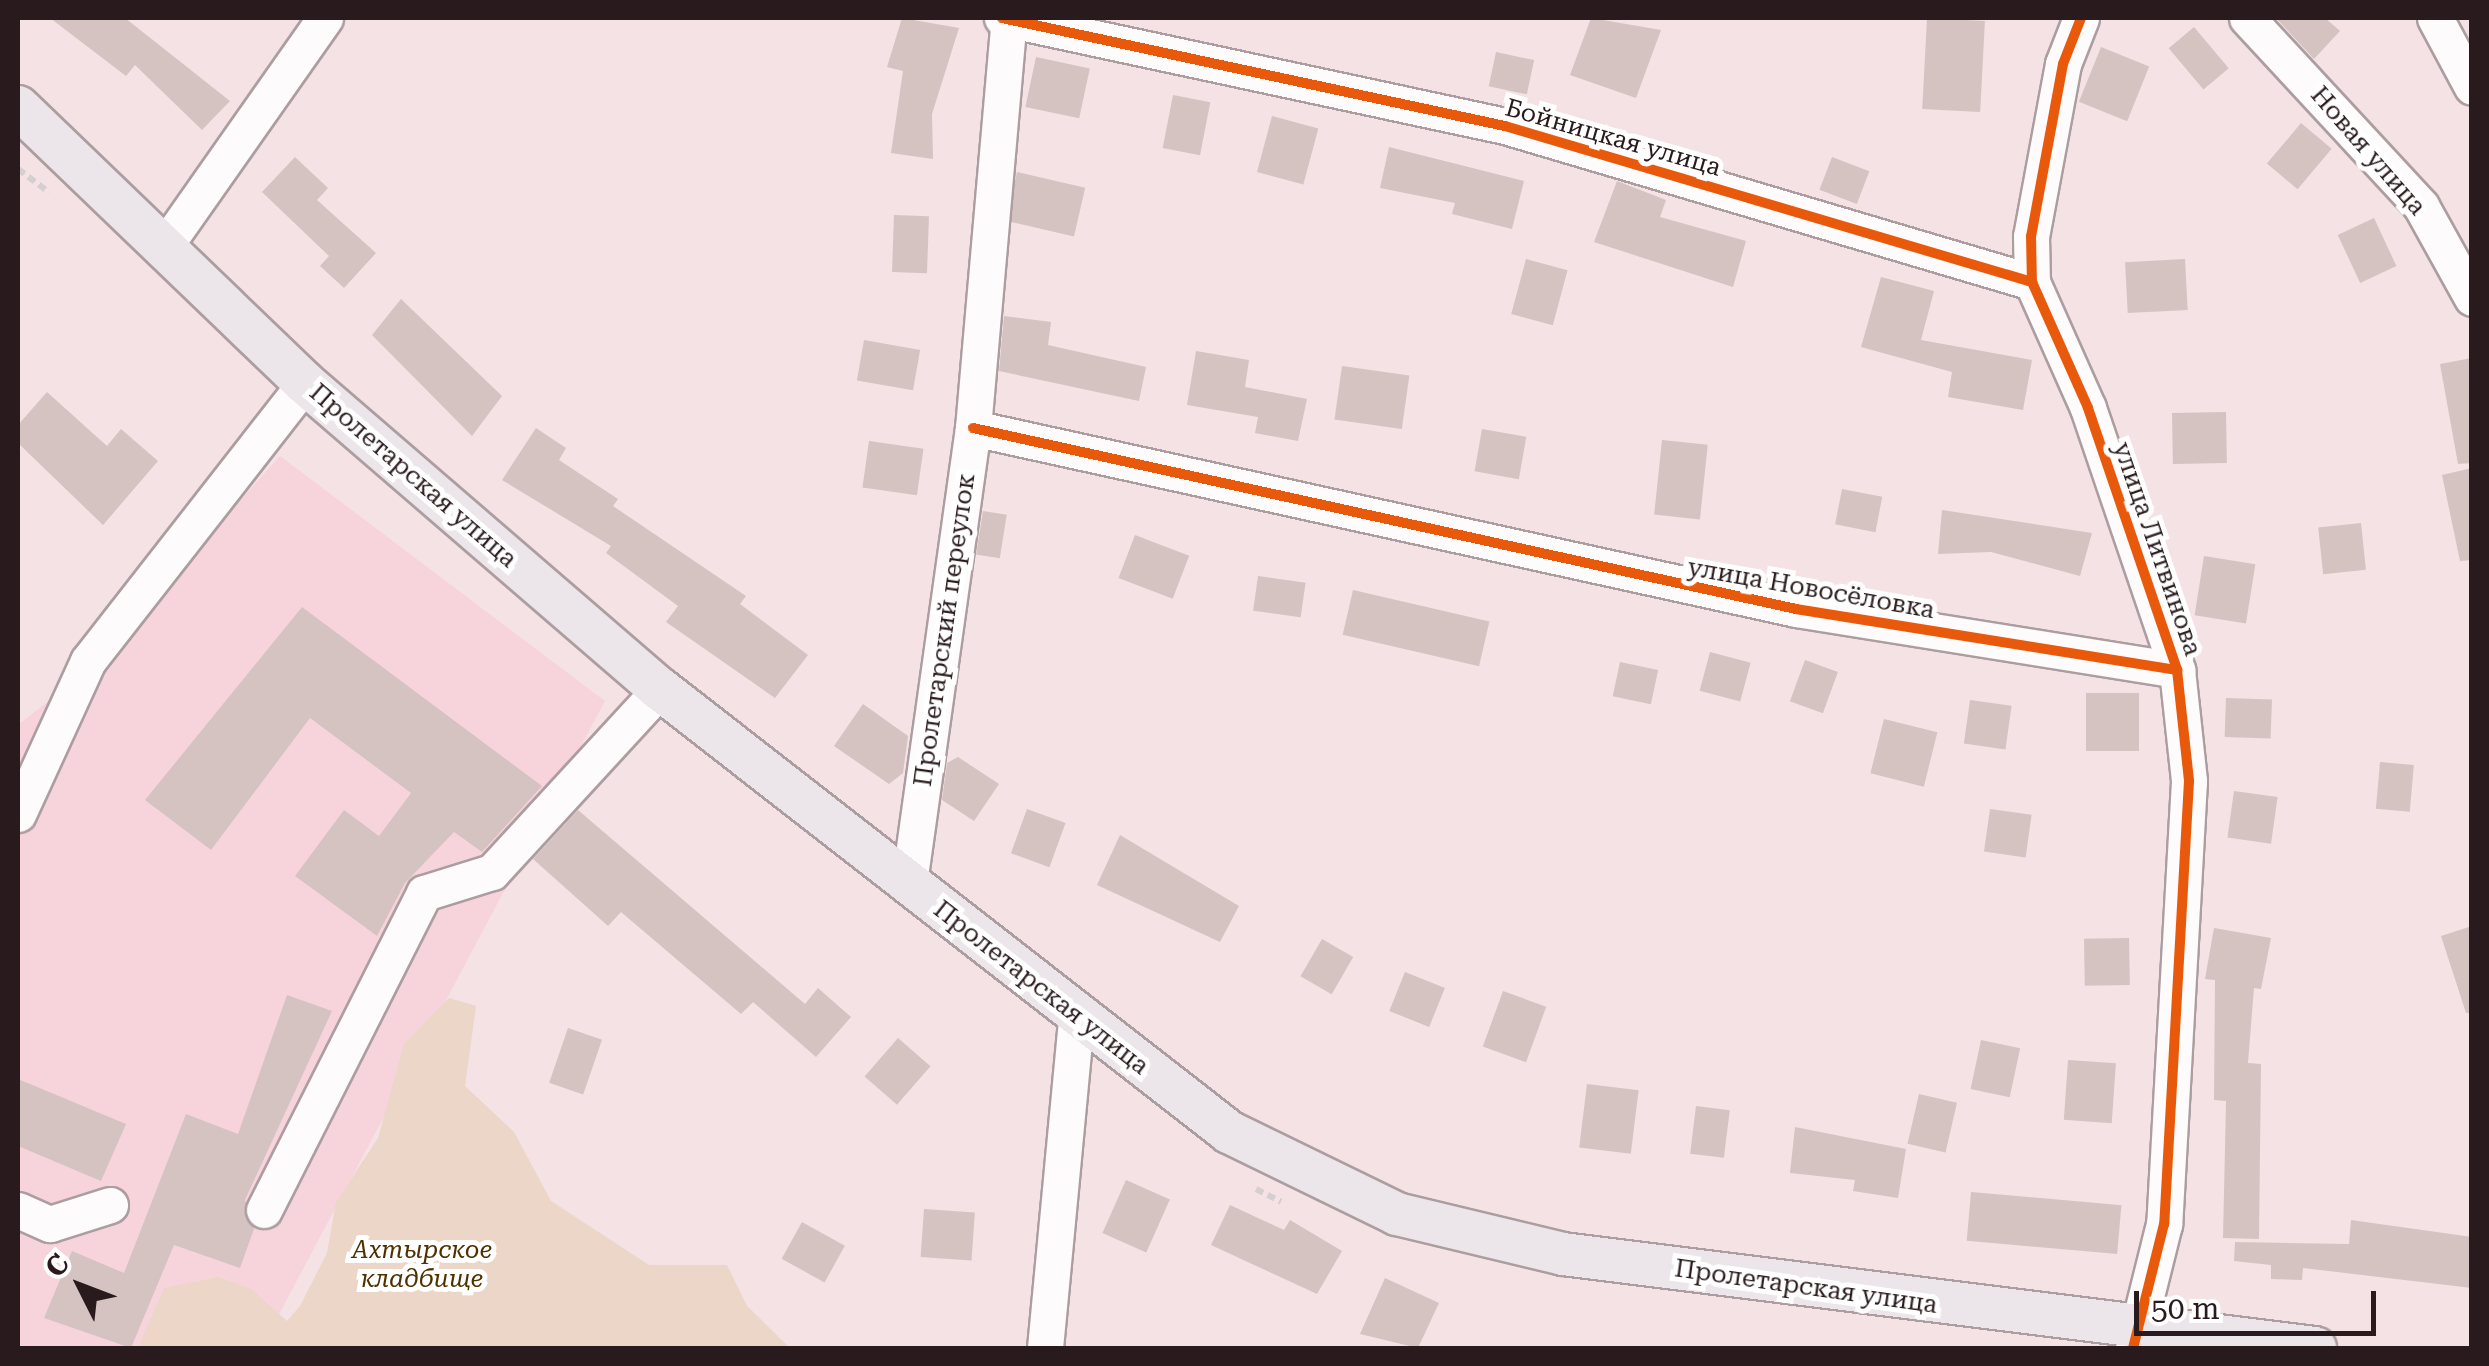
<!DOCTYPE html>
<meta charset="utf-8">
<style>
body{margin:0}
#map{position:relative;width:2489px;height:1366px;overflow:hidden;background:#f4e2e5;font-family:"Roboto Serif",serif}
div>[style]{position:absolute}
.built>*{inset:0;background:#f7d4db}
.green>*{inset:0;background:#ebd6c7}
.building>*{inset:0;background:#d5c3c1;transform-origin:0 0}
.path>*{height:6px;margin-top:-3px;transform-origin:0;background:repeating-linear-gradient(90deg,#d5cfd1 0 8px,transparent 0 13px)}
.roads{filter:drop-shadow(2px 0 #ac9da0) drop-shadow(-2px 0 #ac9da0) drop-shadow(0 2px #ac9da0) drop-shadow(0 -2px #ac9da0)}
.minor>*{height:35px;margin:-17.5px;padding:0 17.5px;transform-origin:17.5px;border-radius:17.5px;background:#fdfbfb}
.major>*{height:42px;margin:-21px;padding:0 21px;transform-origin:21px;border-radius:21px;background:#ece5e9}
.cycleway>*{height:10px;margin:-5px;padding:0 5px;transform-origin:5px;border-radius:5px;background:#e8590c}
span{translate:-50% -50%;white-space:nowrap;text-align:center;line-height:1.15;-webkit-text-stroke:10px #fff;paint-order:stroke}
.street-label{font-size:25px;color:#291a1d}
.park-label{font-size:25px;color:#4f3000;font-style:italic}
.frame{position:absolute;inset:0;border:20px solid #291a1d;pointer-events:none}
.north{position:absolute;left:30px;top:1236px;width:100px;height:100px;-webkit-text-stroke:8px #fff;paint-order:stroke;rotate:312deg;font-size:28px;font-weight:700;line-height:40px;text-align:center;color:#291a1d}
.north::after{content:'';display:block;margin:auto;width:35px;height:45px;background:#291a1d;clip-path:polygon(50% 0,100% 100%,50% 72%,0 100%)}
.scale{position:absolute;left:2134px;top:1291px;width:242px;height:45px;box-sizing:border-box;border:5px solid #291a1d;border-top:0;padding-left:12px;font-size:30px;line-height:35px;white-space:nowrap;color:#291a1d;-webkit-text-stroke:8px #fff;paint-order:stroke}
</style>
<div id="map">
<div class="built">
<div style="clip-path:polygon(280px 456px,605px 701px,261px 1348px,18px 1348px,18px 725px,89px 669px)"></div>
</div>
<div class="green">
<div style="clip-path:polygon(449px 998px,476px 1006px,465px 1086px,514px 1132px,551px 1201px,649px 1265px,727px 1265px,747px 1306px,790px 1348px,138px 1348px,164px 1288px,218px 1277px,251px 1289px,287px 1321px,300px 1306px,327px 1253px,336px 1202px,378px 1138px,404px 1044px)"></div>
</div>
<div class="building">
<div style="clip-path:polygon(50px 18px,125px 18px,230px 101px,202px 130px,135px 65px,126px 76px)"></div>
<div style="clip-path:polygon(902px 18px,959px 28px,932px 114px,933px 159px,891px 153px,903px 71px,887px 67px)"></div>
<div style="clip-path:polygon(1591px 18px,1661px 30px,1636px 98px,1570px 75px)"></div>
<div style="left:1927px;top:18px;width:58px;height:91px;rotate:3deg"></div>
<div style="clip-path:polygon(2276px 18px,2325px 18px,2340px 31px,2314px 59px)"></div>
<div style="left:2194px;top:27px;width:54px;height:33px;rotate:50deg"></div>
<div style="left:2101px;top:47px;width:52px;height:59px;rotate:22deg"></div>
<div style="left:1496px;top:52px;width:39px;height:35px;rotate:12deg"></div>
<div style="left:1036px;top:57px;width:55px;height:51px;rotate:12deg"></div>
<div style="left:1173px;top:95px;width:38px;height:54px;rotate:11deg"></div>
<div style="left:1272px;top:116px;width:48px;height:58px;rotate:15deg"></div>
<div style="left:2301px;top:123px;width:40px;height:53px;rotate:40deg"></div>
<div style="clip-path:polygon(1389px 147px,1524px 181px,1512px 229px,1452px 214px,1455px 203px,1380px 188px)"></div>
<div style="clip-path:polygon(295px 157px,328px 188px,317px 200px,376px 253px,344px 288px,320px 266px,329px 256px,262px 192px)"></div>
<div style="left:1832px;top:157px;width:40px;height:35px;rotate:21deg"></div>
<div style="left:1017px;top:172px;width:70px;height:50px;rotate:13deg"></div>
<div style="clip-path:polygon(1617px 181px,1666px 200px,1660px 217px,1746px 241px,1733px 287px,1594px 242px)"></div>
<div style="left:894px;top:215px;width:35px;height:57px;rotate:2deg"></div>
<div style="left:2374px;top:218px;width:53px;height:40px;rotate:65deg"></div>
<div style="left:1526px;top:259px;width:43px;height:57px;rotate:15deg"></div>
<div style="left:2185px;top:259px;width:51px;height:60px;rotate:87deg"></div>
<div style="clip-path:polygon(1881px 277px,1934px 291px,1921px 340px,2032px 360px,2023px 410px,1948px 397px,1952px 372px,1861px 347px)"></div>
<div style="clip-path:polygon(401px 299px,502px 396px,472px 436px,372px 335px)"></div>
<div style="clip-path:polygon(1004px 316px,1051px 322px,1048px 345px,1146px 367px,1139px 401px,999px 371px)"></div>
<div style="left:864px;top:340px;width:57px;height:41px;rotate:10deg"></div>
<div style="clip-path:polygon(1196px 351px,1249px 360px,1245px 387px,1307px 399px,1298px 441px,1255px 433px,1258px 417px,1187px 405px)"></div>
<div style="clip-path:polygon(2472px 358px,2472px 463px,2458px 464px,2440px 364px)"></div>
<div style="left:1342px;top:366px;width:68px;height:54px;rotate:8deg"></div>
<div style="clip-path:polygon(47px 392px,107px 446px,121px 429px,158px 461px,103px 525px,18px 443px,18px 425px)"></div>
<div style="left:2226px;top:412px;width:51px;height:54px;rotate:89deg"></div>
<div style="clip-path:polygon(536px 428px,566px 448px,559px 460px,618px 499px,613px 506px,746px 596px,740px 604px,808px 655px,775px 698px,666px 622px,678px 606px,606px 553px,611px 546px,502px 480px)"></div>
<div style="left:1482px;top:429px;width:45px;height:43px;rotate:10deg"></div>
<div style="left:1662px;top:440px;width:46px;height:75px;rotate:6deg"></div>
<div style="left:869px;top:441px;width:55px;height:47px;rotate:8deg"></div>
<div style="clip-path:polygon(2472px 468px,2472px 560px,2460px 561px,2442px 475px)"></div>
<div style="left:1842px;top:489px;width:41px;height:36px;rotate:11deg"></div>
<div style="clip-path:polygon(1942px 510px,2092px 533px,2080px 576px,1991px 552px,1938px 554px)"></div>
<div style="left:983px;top:511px;width:24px;height:44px;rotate:9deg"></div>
<div style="left:2361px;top:523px;width:47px;height:43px;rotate:84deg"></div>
<div style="left:1135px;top:535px;width:58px;height:46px;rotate:21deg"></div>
<div style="left:2204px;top:556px;width:52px;height:60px;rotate:9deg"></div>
<div style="left:1258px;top:576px;width:48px;height:35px;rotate:8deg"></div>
<div style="left:1353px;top:590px;width:140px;height:46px;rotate:13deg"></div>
<div style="clip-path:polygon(302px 607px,542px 786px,482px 852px,454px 832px,405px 883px,377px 936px,295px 876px,344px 810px,379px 836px,411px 793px,310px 718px,211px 850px,145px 800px)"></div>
<div style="left:1710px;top:652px;width:42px;height:40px;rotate:15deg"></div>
<div style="left:1805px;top:660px;width:35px;height:44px;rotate:20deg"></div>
<div style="left:1620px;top:662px;width:39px;height:35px;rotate:12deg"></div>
<div style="left:2086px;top:693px;width:53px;height:58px"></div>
<div style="left:2226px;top:698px;width:46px;height:39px;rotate:2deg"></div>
<div style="left:1970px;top:700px;width:42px;height:44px;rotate:8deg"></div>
<div style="clip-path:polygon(863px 704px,908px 736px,903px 773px,889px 784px,834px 746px)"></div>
<div style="left:1884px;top:719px;width:55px;height:56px;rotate:14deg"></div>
<div style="clip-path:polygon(958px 757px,999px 784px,974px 821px,942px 800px,947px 763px)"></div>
<div style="left:2380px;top:762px;width:34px;height:47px;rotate:5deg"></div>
<div style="left:2234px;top:791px;width:44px;height:47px;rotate:8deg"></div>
<div style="left:1027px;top:809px;width:41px;height:47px;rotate:20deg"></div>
<div style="left:1990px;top:809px;width:42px;height:43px;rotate:8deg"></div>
<div style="clip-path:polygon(578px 810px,805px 1004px,818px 988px,851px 1017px,816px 1057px,753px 1002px,741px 1014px,621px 912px,608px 926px,533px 859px)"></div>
<div style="clip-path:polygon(1120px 835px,1239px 906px,1220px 942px,1097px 885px)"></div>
<div style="clip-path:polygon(2472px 926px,2472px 1013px,2466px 1013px,2441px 936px)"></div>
<div style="clip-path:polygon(2214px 928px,2271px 938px,2261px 989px,2254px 988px,2248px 1063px,2261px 1064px,2259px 1239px,2223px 1238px,2226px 1101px,2214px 1100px,2215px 980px,2205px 979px)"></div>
<div style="left:2129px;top:938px;width:47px;height:45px;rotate:89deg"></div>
<div style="left:1322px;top:939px;width:36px;height:43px;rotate:30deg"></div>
<div style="left:1405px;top:972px;width:43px;height:42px;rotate:22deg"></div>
<div style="left:1503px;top:991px;width:46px;height:59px;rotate:20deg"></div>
<div style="clip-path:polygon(287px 995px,332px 1011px,245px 1200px,254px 1229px,240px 1268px,174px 1245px,131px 1348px,44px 1318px,72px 1251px,124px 1273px,186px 1114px,238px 1134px)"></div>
<div style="left:568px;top:1028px;width:36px;height:58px;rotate:19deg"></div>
<div style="left:898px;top:1038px;width:43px;height:51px;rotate:41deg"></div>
<div style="left:1981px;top:1040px;width:40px;height:50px;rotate:12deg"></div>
<div style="left:2068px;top:1060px;width:48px;height:60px;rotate:4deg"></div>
<div style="clip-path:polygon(18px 1079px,126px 1124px,101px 1181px,18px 1146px)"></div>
<div style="left:1587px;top:1084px;width:52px;height:64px;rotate:7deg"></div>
<div style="left:1919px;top:1094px;width:39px;height:51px;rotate:13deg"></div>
<div style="left:1696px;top:1106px;width:34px;height:48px;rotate:7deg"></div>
<div style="clip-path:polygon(1795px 1127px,1906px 1149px,1898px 1198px,1853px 1191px,1855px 1180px,1790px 1173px)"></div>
<div style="left:1126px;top:1180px;width:48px;height:58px;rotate:24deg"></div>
<div style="left:1971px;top:1192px;width:151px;height:49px;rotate:5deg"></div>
<div style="clip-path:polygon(1230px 1205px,1284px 1230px,1290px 1220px,1342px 1251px,1317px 1294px,1211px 1245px)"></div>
<div style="left:924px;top:1209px;width:51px;height:48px;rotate:4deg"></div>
<div style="clip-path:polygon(2351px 1220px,2472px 1237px,2472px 1288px,2303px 1268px,2302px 1280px,2271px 1279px,2271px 1265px,2234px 1261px,2235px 1242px,2349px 1244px)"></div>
<div style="left:802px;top:1222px;width:49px;height:42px;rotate:29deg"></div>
<div style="clip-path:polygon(1385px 1278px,1439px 1303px,1418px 1348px,1360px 1334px)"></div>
</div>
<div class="path">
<div style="left:18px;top:169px;width:39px;rotate:37deg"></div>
<div style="left:1256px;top:1189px;width:28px;rotate:27deg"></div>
</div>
<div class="roads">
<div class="minor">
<div style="left:1002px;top:18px;width:514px;rotate:12.12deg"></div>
<div style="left:1505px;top:126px;width:550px;rotate:16.49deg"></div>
<div style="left:2081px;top:18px;width:49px;rotate:111.4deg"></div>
<div style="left:2063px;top:64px;width:175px;rotate:100.5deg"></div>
<div style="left:2031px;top:236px;width:46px;rotate:88.8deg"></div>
<div style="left:2032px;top:282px;width:138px;rotate:66deg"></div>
<div style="left:2088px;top:408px;width:277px;rotate:71.2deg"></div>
<div style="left:2177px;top:670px;width:112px;rotate:83.8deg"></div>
<div style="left:2189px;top:781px;width:444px;rotate:93.2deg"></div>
<div style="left:2164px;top:1224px;width:128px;rotate:104deg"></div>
<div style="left:2247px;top:18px;width:256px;rotate:47.2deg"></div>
<div style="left:2421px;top:206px;width:105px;rotate:61deg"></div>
<div style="left:2435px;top:18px;width:78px;rotate:61.8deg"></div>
<div style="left:164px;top:247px;width:280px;rotate:-54.9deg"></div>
<div style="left:973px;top:428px;width:843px;rotate:12.4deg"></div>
<div style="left:1796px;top:609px;width:386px;rotate:9.1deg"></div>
<div style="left:18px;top:814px;width:168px;rotate:-65.4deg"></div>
<div style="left:88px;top:661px;width:353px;rotate:-52deg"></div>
<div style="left:909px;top:883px;width:459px;rotate:-82deg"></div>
<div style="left:973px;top:428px;width:412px;rotate:-85deg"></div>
<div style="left:18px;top:1210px;width:35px;rotate:24deg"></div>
<div style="left:50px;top:1224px;width:63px;rotate:-17.6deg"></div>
<div style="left:264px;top:1210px;width:355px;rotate:-63.2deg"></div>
<div style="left:424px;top:893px;width:71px;rotate:-17.2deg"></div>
<div style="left:492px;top:872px;width:248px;rotate:-47.4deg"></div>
<div style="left:1045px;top:1348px;width:328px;rotate:-84.6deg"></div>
</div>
<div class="major">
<div style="left:18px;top:107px;width:398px;rotate:43.9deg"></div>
<div style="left:305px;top:383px;width:469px;rotate:40.8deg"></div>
<div style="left:660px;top:689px;width:721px;rotate:37.9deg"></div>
<div style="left:1229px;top:1132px;width:187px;rotate:26deg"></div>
<div style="left:1397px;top:1214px;width:171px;rotate:13.5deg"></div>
<div style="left:1563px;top:1254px;width:758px;rotate:7.13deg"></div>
</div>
</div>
<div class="cycleway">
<div style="left:1002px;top:18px;width:514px;rotate:12.12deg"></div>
<div style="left:1505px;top:126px;width:550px;rotate:16.49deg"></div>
<div style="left:2081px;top:18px;width:49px;rotate:111.4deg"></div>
<div style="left:2063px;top:64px;width:175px;rotate:100.5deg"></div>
<div style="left:2031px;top:236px;width:46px;rotate:88.8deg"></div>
<div style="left:2032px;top:282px;width:138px;rotate:66deg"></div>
<div style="left:2088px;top:408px;width:277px;rotate:71.2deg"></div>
<div style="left:2177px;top:670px;width:112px;rotate:83.8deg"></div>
<div style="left:2189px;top:781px;width:444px;rotate:93.2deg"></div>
<div style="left:2164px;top:1224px;width:128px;rotate:104deg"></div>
<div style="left:973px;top:428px;width:843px;rotate:12.4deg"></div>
<div style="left:1796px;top:609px;width:386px;rotate:9.1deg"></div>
</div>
<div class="street-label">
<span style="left:1613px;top:138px;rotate:16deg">Бойницкая улица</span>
<span style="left:2368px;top:151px;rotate:49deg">Новая улица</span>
<span style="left:413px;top:476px;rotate:41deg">Пролетарская улица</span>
<span style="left:2157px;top:549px;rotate:71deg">улица Литвинова</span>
<span style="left:1811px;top:589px;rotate:10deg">улица Новосёловка</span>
<span style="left:945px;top:630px;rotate:-82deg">Пролетарский переулок</span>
<span style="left:1041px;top:988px;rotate:38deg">Пролетарская улица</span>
<span style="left:1806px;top:1287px;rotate:8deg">Пролетарская улица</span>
</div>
<div class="park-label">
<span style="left:422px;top:1265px">Ахтырское<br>кладбище</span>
</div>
<div class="frame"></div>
<div class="north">С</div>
<div class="scale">50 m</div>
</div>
